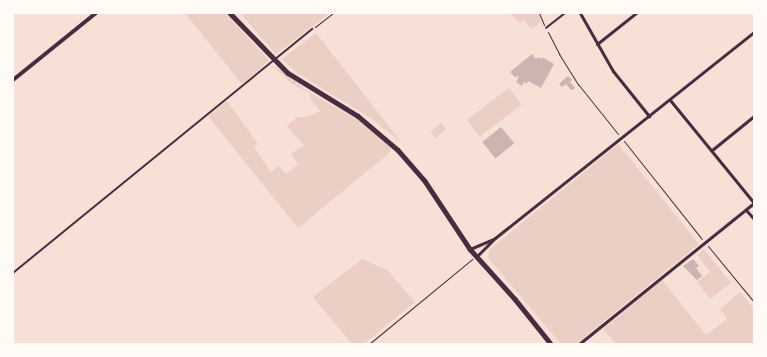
<!DOCTYPE html>
<style>
body{margin:0}
#map{position:relative;width:767px;height:357px;overflow:hidden;background:#f7e1d7;font-family:"PT Serif",serif}
div>[style]{position:absolute}
.green>*{inset:0;background:#ebcfc5;transform-origin:0 0}
.building>*{inset:0;background:#ccb4b1;transform-origin:0 0}
.path>*{height:1px;margin:-0.5px;padding:0 0.5px;transform-origin:0.5px;border-radius:0.5px;background:#4a2c40}
.service>*{height:1.5px;margin:-0.75px;padding:0 0.75px;transform-origin:0.75px;border-radius:0.75px;background:#4a2c40}
.minor>*{height:3px;margin:-1.5px;padding:0 1.5px;transform-origin:1.5px;border-radius:1.5px;background:#4a2c40}
.tertiary>*{height:4px;margin:-2px;padding:0 2px;transform-origin:2px;border-radius:2px;background:#4a2c40}
.secondary>*{height:4.5px;margin:-2.25px;padding:0 2.25px;transform-origin:2.25px;border-radius:2.25px;background:#4a2c40}
span{translate:-50% -50%;white-space:nowrap;text-align:center;line-height:1.15;-webkit-text-stroke:4px #fffaf5;paint-order:stroke}
.frame{position:absolute;inset:0;border:14px solid #fffaf5;pointer-events:none}
</style>
<div id="map">
<div class="green">
<div style="clip-path:polygon(185px 13px,225px 13px,268px 59px,268px 62px,242px 84px)"></div>
<div style="clip-path:polygon(240px 13px,330px 13px,276px 54px)"></div>
<div style="clip-path:polygon(509px 13px,538px 13px,541px 22px,531px 29px,523px 19px,520px 23px)"></div>
<div style="clip-path:polygon(316px 33px,402px 143px,369px 117px,297px 73px,282px 59px)"></div>
<div style="clip-path:polygon(273px 66px,277px 67px,307px 91px,361px 122px,391px 147px,389px 153px,382px 159px,298px 228px,208px 116px,227px 101px,258px 144px,254px 147px,271px 172px,279px 166px,286px 174px,298px 164px,291px 154px,304px 145px,287px 126px,297px 117px,307px 117px,321px 111px,312px 102px,309px 93px,291px 83px,275px 68px,269px 68px)"></div>
<div style="left:509px;top:88px;width:21px;height:53px;rotate:53deg"></div>
<div style="left:441px;top:123px;width:8px;height:14px;rotate:50deg"></div>
<div style="clip-path:polygon(618px 144px,699px 244px,576px 344px,561px 344px,488px 258px,489px 250px)"></div>
<div style="clip-path:polygon(704px 249px,731px 283px,710px 299px,697px 282px,710px 272px,697px 255px)"></div>
<div style="clip-path:polygon(362px 259px,387px 270px,415px 302px,364px 344px,352px 344px,313px 297px)"></div>
<div style="clip-path:polygon(662px 280px,706px 335px,727px 319px,720px 309px,740px 292px,754px 309px,754px 344px,616px 344px,603px 329px)"></div>
</div>
<div class="building">
<div style="clip-path:polygon(532px 54px,536px 59px,538px 57px,541px 59px,542px 57px,554px 64px,541px 88px,528px 81px,527px 84px,524px 82px,522px 86px,516px 82px,519px 76px,515px 77px,510px 72px)"></div>
<div style="clip-path:polygon(568px 76px,572px 80px,570px 82px,575px 88px,571px 90px,566px 84px,562px 87px,559px 84px)"></div>
<div style="left:501px;top:127px;width:21px;height:24px;rotate:51deg"></div>
<div style="clip-path:polygon(693px 259px,699px 266px,696px 268px,702px 276px,697px 280px,683px 266px)"></div>
</div>
<div class="path">
<div style="left:539px;top:13px;width:13px;rotate:67deg"></div>
<div style="left:315px;top:27px;width:23px;rotate:-38deg"></div>
<div style="left:548px;top:32px;width:25px;rotate:63deg"></div>
<div style="left:559px;top:54px;width:36px;rotate:58deg"></div>
<div style="left:578px;top:84px;width:64px;rotate:51.3deg"></div>
<div style="left:624px;top:141px;width:125px;rotate:51.5deg"></div>
<div style="left:708px;top:246px;width:72px;rotate:50.6deg"></div>
<div style="left:369px;top:344px;width:134px;rotate:-39.5deg"></div>
</div>
<div class="service">
<div style="left:546px;top:28px;width:24px;rotate:-38deg"></div>
<div style="left:13px;top:273px;width:386px;rotate:-39.2deg"></div>
</div>
<div class="minor">
<div style="left:580px;top:13px;width:67px;rotate:60.4deg"></div>
<div style="left:613px;top:71px;width:58px;rotate:51.3deg"></div>
<div style="left:597px;top:44px;width:50px;rotate:-38.5deg"></div>
<div style="left:670px;top:100px;width:133px;rotate:50.8deg"></div>
<div style="left:712px;top:150px;width:54px;rotate:-39deg"></div>
<div style="left:746px;top:210px;width:12px;rotate:48deg"></div>
<div style="left:470px;top:249px;width:25px;rotate:-23deg"></div>
<div style="left:478px;top:255px;width:24px;rotate:-45deg"></div>
<div style="left:495px;top:238px;width:331px;rotate:-38.5deg"></div>
<div style="left:579px;top:344px;width:225px;rotate:-38.9deg"></div>
</div>
<div class="tertiary">
<div style="left:13px;top:80px;width:107px;rotate:-38.9deg"></div>
</div>
<div class="secondary">
<div style="left:230px;top:13px;width:83px;rotate:46deg"></div>
<div style="left:288px;top:73px;width:82px;rotate:31.6deg"></div>
<div style="left:358px;top:116px;width:52px;rotate:40.4deg"></div>
<div style="left:398px;top:150px;width:41px;rotate:48.9deg"></div>
<div style="left:425px;top:181px;width:82px;rotate:56.5deg"></div>
<div style="left:470px;top:249px;width:67px;rotate:48deg"></div>
<div style="left:515px;top:299px;width:58px;rotate:51.3deg"></div>
</div>
<div class="frame"></div>
</div>
